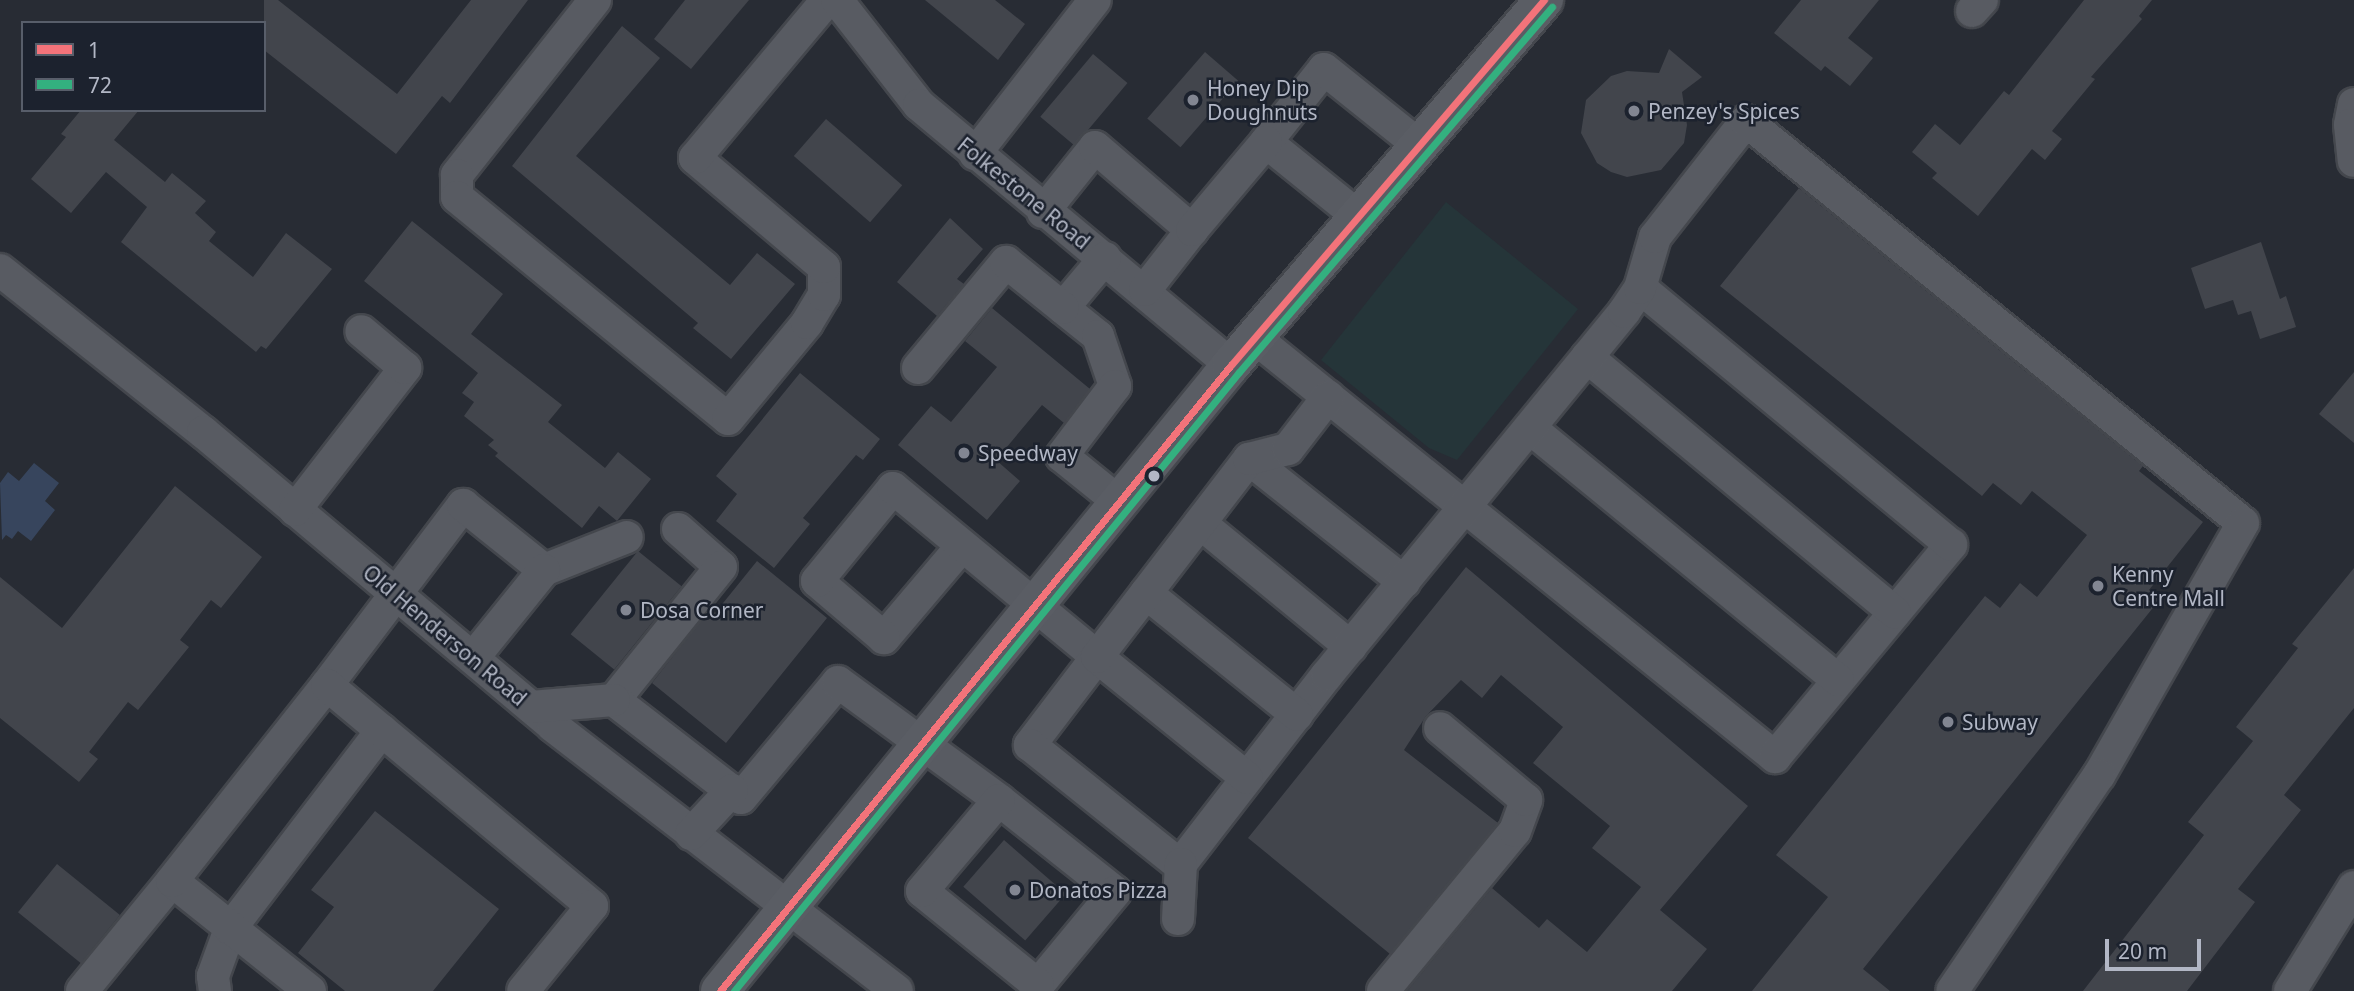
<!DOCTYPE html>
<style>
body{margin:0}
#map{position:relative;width:2354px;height:991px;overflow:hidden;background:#282c34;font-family:"Noto Sans",sans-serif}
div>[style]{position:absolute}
.green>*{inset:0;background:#253539}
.water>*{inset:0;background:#37455d}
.building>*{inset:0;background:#42454c;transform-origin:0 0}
.roads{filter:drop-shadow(2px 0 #44474d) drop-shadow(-2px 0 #44474d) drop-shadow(0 2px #44474d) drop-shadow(0 -2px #44474d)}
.minor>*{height:32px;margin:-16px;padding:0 16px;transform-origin:16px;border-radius:16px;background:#585b62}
.major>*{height:38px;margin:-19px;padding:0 19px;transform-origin:19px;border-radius:19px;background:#5a5d64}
.bus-1>*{height:7px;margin:-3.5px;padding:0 3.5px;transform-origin:3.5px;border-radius:3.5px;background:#f3737a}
.bus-2>*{height:7px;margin:-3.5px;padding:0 3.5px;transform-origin:3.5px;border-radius:3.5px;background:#33b07f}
.dots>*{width:19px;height:19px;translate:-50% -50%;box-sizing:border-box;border:4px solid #1c222e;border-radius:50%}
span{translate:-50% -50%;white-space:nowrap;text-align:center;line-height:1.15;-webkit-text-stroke:5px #1c222e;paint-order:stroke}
.poi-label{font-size:21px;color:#b2b7c5}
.left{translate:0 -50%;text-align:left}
.street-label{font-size:21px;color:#b2b7c5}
.legend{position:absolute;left:21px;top:21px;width:245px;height:91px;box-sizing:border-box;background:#1c222e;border:2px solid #585e6a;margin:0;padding:9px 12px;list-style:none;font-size:21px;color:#b2b7c5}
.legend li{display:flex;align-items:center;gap:14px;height:35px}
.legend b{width:35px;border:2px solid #585e6a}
.scale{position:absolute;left:2105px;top:939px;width:96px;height:32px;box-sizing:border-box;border:4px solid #b2b7c5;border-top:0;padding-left:9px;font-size:21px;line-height:24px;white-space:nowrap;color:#b2b7c5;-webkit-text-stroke:5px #1c222e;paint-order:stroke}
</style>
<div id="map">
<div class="green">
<div style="clip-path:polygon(1446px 202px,1578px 309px,1457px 460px,1429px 448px,1321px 360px)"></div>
</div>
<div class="water">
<div style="clip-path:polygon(34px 463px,59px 483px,45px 501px,55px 510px,31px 541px,18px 531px,12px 539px,6px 535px,2px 540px,0 483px,8px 472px,19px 481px)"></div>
</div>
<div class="building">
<div style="clip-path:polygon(264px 0,278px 0,397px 94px,471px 0,528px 0,450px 103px,442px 96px,396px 154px,264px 50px)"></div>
<div style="clip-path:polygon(685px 0,749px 0,691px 69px,654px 39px)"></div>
<div style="clip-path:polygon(925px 0,995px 0,1025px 24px,998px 60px)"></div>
<div style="clip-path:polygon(1801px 0,1879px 0,1848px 38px,1873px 58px,1850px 86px,1825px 66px,1821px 71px,1774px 33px)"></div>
<div style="clip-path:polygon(2084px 0,2152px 0,2139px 16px,2142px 19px,2091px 77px,2095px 79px,2052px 131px,2062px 139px,2045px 160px,2032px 149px,1978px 216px,1932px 178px,1937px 173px,1912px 152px,1935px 124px,1960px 145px,2004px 91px,2009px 95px)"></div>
<div style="clip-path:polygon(622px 26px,660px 58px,576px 156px,730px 285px,757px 253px,795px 284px,731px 359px,693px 328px,698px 323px,512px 166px)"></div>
<div style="clip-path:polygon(1669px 49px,1702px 77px,1682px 92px,1687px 125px,1684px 143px,1661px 170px,1627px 177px,1611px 172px,1597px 163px,1581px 133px,1586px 100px,1611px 76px,1627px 71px,1659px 73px)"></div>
<div style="left:1205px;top:52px;width:44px;height:88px;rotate:41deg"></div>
<div style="left:1093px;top:54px;width:45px;height:82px;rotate:40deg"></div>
<div style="clip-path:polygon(81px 110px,139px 110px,114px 140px,165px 182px,172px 173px,206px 201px,195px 213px,216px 232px,209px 241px,253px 277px,286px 233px,332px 269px,266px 349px,261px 346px,256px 352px,121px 242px,147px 207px,106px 172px,71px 213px,31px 179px,66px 137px,61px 134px)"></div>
<div style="left:826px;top:119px;width:101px;height:49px;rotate:41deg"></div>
<div style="clip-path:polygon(1799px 188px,2143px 466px,2139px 471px,2203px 522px,2149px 590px,2160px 599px,1863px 969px,1890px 991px,1752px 991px,1828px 897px,1776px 855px,1985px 596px,2000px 608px,2020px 583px,2037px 597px,2087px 535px,2032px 491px,2021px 505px,1993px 483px,1982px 496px,1720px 286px)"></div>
<div style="clip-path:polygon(950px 218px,983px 249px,957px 279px,964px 284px,937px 316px,897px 282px)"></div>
<div style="clip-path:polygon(412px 221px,503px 294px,471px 334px,562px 405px,548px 422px,605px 468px,618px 452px,651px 479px,617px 521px,599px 506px,582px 528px,495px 456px,498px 453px,488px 445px,494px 440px,464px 416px,474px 402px,462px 393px,478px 373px,364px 281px)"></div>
<div style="clip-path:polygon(2261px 242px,2280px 299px,2286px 296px,2296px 327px,2260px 339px,2251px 311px,2238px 315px,2233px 300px,2205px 309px,2191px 268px)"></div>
<div style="clip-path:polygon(992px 308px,1090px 389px,1064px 423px,1042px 405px,996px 460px,1020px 481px,987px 520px,898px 445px,931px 406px,951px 422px,997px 367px,965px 341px)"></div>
<div style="clip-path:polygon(2354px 372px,2354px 443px,2319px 414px)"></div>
<div style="clip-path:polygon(800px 373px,880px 439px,863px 460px,856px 455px,803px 518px,810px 524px,774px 568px,716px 521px,737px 494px,716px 476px)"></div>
<div style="clip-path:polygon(175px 486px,262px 557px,221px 608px,211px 600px,180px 640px,189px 647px,138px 710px,128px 702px,89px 752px,98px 759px,79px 782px,0 718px,0 577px,62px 628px)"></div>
<div style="left:638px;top:551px;width:56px;height:107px;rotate:39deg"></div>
<div style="clip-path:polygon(757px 561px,827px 618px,726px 743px,652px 683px,710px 609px,715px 613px)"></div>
<div style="clip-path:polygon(1466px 567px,1748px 806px,1660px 910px,1707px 949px,1672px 991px,1407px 991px,1492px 888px,1539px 928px,1547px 919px,1587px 952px,1641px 887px,1592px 848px,1610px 826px,1533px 763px,1563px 727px,1501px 675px,1482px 698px,1461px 680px,1426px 716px,1404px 750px,1498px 823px,1390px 954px,1248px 838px)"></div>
<div style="clip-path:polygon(2354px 568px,2354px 708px,2284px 795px,2301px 810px,2238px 889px,2255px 902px,2187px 991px,2083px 991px,2204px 835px,2188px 822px,2253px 741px,2236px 727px,2298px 648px,2292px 644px)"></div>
<div style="clip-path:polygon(375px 811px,499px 909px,433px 991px,345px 991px,298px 953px,334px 907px,311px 890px)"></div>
<div style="left:1004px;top:840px;width:82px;height:62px;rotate:41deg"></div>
<div style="left:57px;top:864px;width:81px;height:62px;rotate:39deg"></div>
</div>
<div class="roads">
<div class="minor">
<div style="left:595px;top:0;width:223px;rotate:128.3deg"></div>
<div style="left:457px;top:175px;width:22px;rotate:90deg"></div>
<div style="left:457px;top:197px;width:350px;rotate:39.3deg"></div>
<div style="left:728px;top:419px;width:124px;rotate:-50.5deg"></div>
<div style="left:807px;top:323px;width:33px;rotate:-59deg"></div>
<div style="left:824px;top:295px;width:28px;rotate:-90deg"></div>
<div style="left:824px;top:267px;width:169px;rotate:-139.8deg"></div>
<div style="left:695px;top:158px;width:206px;rotate:-50.1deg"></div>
<div style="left:837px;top:0;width:133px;rotate:52deg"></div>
<div style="left:919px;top:105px;width:406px;rotate:39.8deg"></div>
<div style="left:1972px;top:11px;width:15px;rotate:-48deg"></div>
<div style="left:2354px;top:104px;width:21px;rotate:101deg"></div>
<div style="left:2350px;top:125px;width:36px;rotate:84deg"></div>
<div style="left:975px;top:154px;width:195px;rotate:-52.1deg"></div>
<div style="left:1043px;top:212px;width:83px;rotate:-51.3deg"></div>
<div style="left:1095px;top:147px;width:128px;rotate:40.6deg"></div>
<div style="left:1192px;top:230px;width:76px;rotate:128.1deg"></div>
<div style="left:1359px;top:217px;width:119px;rotate:-141.1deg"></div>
<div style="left:1266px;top:142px;width:93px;rotate:-51.5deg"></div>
<div style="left:1324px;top:69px;width:123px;rotate:38.7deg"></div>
<div style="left:1192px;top:230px;width:115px;rotate:-49.9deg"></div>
<div style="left:1105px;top:258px;width:65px;rotate:130deg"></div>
<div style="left:1063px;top:308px;width:45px;rotate:38.7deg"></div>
<div style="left:1098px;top:336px;width:53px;rotate:71.2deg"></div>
<div style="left:1115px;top:386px;width:88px;rotate:127.1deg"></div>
<div style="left:1062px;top:456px;width:73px;rotate:38.9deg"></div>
<div style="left:0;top:270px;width:260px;rotate:38.6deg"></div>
<div style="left:203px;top:432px;width:457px;rotate:40deg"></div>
<div style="left:553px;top:726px;width:434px;rotate:37.6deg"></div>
<div style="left:1255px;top:338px;width:668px;rotate:38.86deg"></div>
<div style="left:1775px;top:757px;width:276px;rotate:-50.3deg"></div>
<div style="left:1951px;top:545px;width:403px;rotate:-140.4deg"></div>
<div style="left:1587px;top:357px;width:400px;rotate:39.7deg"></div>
<div style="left:918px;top:368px;width:138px;rotate:-50.3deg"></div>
<div style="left:1006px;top:262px;width:73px;rotate:38.9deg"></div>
<div style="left:1530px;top:428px;width:398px;rotate:39.3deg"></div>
<div style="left:1249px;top:459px;width:198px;rotate:38.4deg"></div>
<div style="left:295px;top:510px;width:180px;rotate:-52.2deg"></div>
<div style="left:405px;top:368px;width:57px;rotate:-139.9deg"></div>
<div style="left:1200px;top:523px;width:195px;rotate:39.4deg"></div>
<div style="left:678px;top:529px;width:57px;rotate:41.5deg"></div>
<div style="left:721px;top:567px;width:171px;rotate:128.8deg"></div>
<div style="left:614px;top:700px;width:160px;rotate:37.7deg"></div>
<div style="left:741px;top:798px;width:151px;rotate:-50.1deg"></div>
<div style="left:838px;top:682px;width:200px;rotate:36.2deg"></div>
<div style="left:962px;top:546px;width:121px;rotate:130.3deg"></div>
<div style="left:884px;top:638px;width:88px;rotate:-139.6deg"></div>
<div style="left:817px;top:581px;width:120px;rotate:-50.7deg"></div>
<div style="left:893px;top:488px;width:265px;rotate:39.6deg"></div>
<div style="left:1097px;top:657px;width:111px;rotate:127.3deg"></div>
<div style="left:1030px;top:745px;width:192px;rotate:38.7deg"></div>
<div style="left:1180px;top:865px;width:240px;rotate:-52.3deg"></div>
<div style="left:1327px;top:675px;width:469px;rotate:-50.7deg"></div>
<div style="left:1624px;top:312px;width:29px;rotate:-56deg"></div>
<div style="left:1640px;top:288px;width:53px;rotate:-73.6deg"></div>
<div style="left:1655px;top:237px;width:147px;rotate:-51.9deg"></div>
<div style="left:1746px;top:121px;width:639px;rotate:38.97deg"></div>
<div style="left:2243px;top:523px;width:290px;rotate:119.7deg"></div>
<div style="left:2099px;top:775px;width:261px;rotate:124.2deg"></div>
<div style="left:544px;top:570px;width:89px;rotate:-21.7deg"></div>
<div style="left:1146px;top:593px;width:194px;rotate:38.9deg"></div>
<div style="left:327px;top:685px;width:226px;rotate:-52.9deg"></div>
<div style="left:463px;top:505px;width:104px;rotate:38.7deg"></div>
<div style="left:544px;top:570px;width:113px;rotate:128.9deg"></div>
<div style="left:531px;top:707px;width:83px;rotate:-4.8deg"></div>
<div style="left:1247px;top:778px;width:193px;rotate:-141.1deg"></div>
<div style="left:1097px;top:657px;width:250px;rotate:-52.5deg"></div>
<div style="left:1249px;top:459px;width:40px;rotate:-14.4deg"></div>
<div style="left:1288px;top:449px;width:66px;rotate:-52.4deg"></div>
<div style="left:999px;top:800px;width:148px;rotate:38.4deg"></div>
<div style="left:1115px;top:892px;width:121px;rotate:129.6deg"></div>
<div style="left:1038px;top:985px;width:149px;rotate:-141deg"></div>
<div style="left:922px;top:891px;width:119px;rotate:-49.8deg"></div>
<div style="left:691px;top:834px;width:60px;rotate:-47deg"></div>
<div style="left:1178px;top:919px;width:55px;rotate:-86.9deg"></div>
<div style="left:82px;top:991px;width:142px;rotate:-50.7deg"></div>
<div style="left:215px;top:991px;width:15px;rotate:-98deg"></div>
<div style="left:213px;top:976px;width:50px;rotate:-70.1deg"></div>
<div style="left:230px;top:929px;width:250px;rotate:-52.6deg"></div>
<div style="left:310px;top:991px;width:176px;rotate:-141.4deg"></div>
<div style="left:172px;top:881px;width:250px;rotate:-51.7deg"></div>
<div style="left:327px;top:685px;width:345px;rotate:39.8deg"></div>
<div style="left:592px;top:906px;width:109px;rotate:129.1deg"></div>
<div style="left:1383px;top:991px;width:207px;rotate:-50.5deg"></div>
<div style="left:1515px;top:831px;width:33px;rotate:-70deg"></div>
<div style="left:1526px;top:800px;width:112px;rotate:-140.1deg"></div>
<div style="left:2290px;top:991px;width:122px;rotate:-58.4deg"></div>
</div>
<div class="major">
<div style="left:720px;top:991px;width:808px;rotate:-50.78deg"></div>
<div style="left:1231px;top:365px;width:481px;rotate:-49.4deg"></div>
</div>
</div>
<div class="bus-1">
<div style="left:720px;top:991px;width:808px;rotate:-50.78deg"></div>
<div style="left:1231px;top:365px;width:481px;rotate:-49.4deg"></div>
</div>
<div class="bus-2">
<div style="left:734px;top:991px;width:799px;rotate:-50.79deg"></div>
<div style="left:1239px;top:372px;width:481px;rotate:-49.4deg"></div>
</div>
<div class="dots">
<div style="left:1193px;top:100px;background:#828692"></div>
<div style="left:1634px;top:111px;background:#828692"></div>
<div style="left:964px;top:453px;background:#828692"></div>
<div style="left:1154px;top:476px;background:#b2b7c5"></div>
<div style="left:2098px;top:586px;background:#828692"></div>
<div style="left:626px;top:610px;background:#828692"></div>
<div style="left:1948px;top:722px;background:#828692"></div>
<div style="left:1015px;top:890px;background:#828692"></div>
</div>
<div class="poi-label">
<span class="left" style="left:1207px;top:100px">Honey Dip<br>Doughnuts</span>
<span class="left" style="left:1648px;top:111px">Penzey's Spices</span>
<span class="left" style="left:978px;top:453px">Speedway</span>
<span class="left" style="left:2112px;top:586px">Kenny<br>Centre Mall</span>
<span class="left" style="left:640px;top:610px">Dosa Corner</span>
<span class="left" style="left:1962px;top:722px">Subway</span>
<span class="left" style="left:1029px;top:890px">Donatos Pizza</span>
</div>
<div class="street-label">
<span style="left:1024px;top:193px;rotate:39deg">Folkestone Road</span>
<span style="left:445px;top:635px;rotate:40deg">Old Henderson Road</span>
</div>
<ul class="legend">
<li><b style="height:9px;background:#f3737a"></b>1</li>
<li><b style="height:9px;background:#33b07f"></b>72</li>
</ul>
<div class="scale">20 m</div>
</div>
